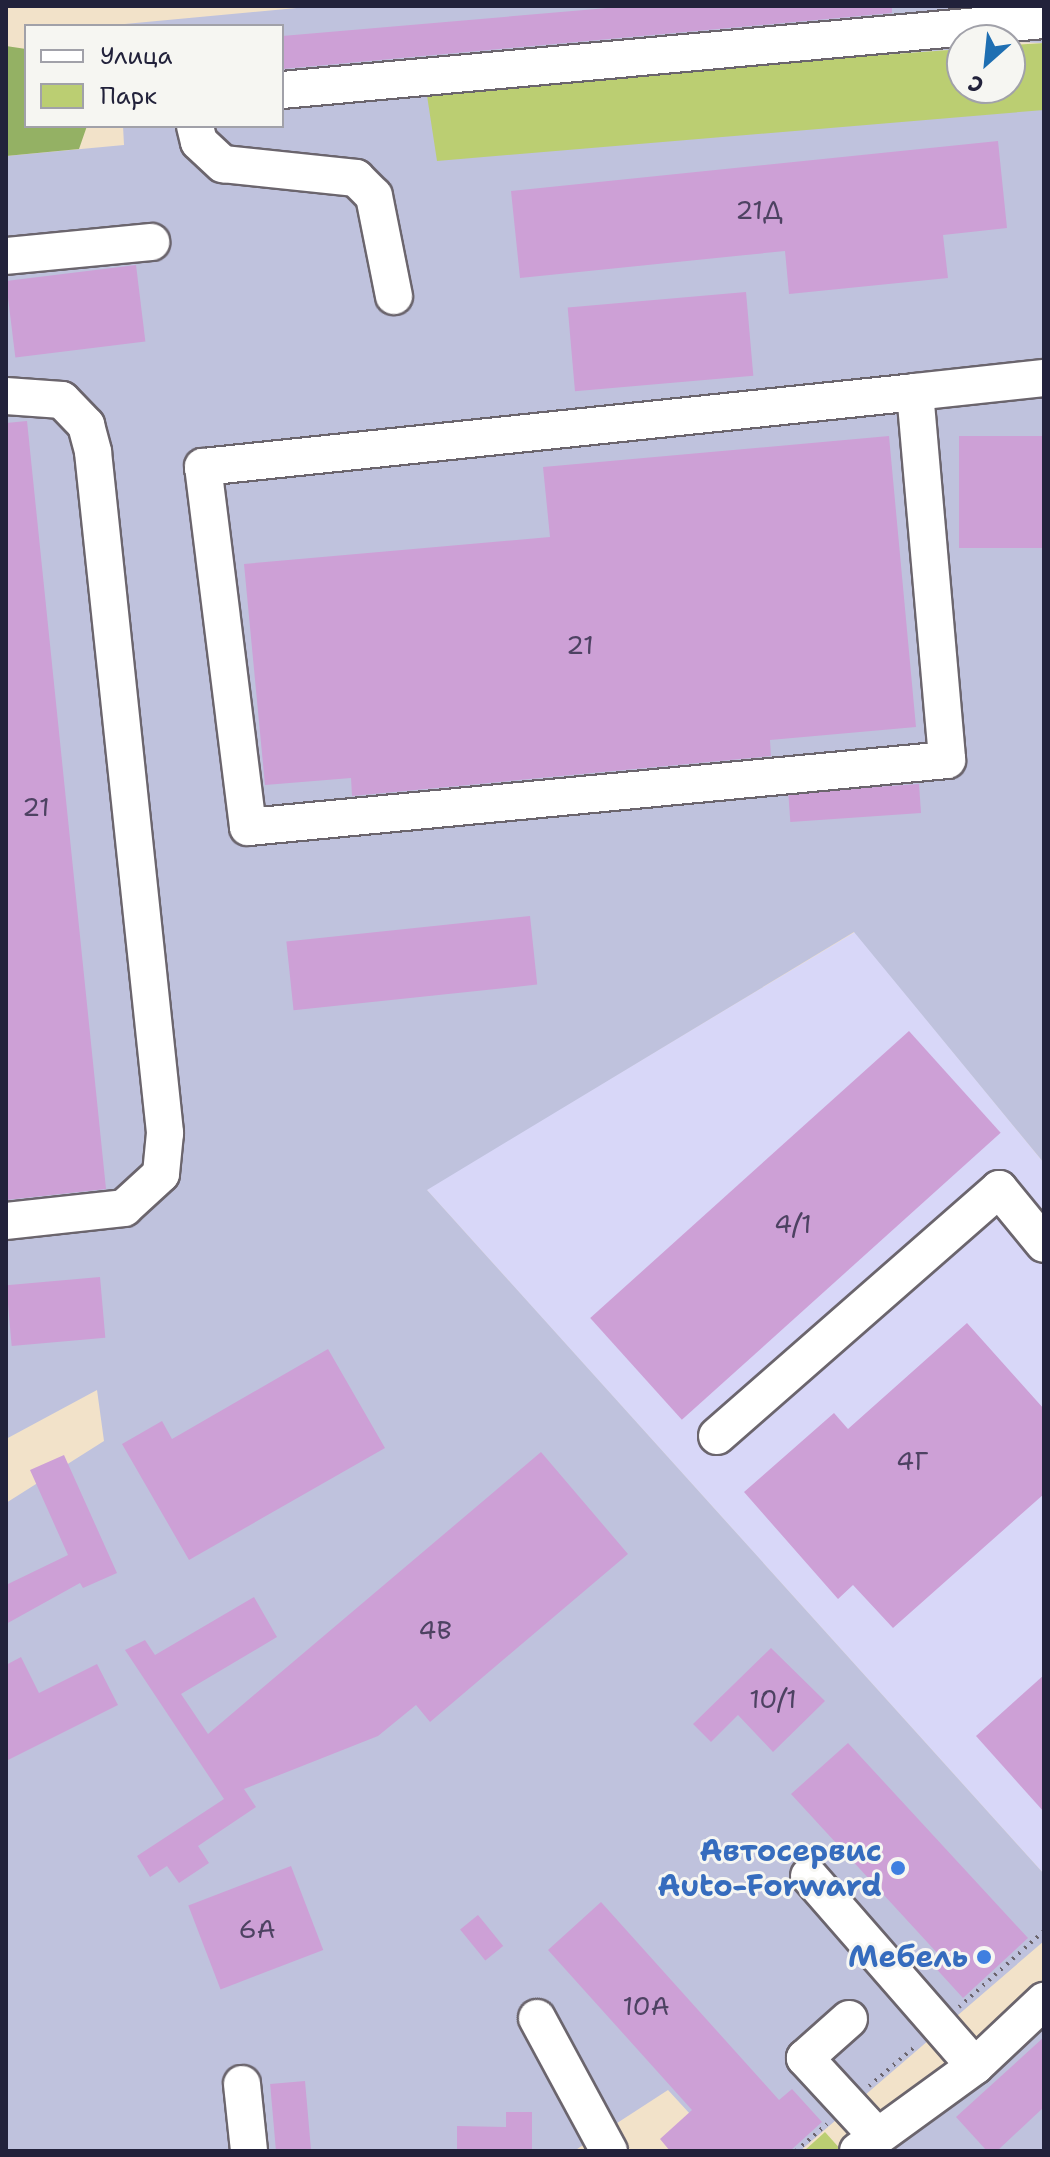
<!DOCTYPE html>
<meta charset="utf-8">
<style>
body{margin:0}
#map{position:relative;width:1050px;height:2157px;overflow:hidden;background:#f2e2c9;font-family:"Shantell Sans",sans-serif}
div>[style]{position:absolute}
.built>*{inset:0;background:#d8d7f8}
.industrial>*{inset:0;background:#bfc2dd}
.green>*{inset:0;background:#bbce72}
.forest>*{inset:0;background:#94b164}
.building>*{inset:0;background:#cda0d6;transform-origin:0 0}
.path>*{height:4px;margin-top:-2px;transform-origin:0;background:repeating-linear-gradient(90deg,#6b656d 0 2px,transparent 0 8px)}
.roads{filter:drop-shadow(2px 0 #6b656d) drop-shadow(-2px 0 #6b656d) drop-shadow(0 2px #6b656d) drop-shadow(0 -2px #6b656d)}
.minor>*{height:36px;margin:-18px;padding:0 18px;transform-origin:18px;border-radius:18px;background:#fff}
.dots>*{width:22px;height:22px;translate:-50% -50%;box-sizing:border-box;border:4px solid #f6f6f2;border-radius:50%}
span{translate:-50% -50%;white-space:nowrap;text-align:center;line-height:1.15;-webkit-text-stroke:6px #f6f6f2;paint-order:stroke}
.number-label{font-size:26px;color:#4d4262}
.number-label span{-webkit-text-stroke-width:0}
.shop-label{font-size:30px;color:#366cbe;font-weight:700}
.right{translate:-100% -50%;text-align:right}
.frame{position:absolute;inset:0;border:8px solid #22223b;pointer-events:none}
.legend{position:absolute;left:24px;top:24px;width:260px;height:104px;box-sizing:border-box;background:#f6f6f2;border:2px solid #a1a1a9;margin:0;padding:10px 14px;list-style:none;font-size:24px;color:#22223b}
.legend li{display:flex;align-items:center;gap:16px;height:40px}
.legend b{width:40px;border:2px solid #a1a1a9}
.north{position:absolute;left:946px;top:24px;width:80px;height:80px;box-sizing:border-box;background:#f6f6f2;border:2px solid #a1a1a9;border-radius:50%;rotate:207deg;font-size:22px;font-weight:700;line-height:32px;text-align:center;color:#22223b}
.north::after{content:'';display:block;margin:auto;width:28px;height:36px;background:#1f6fb2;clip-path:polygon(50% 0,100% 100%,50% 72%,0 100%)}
</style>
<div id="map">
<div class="built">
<div style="clip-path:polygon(855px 932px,1044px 1163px,1044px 1874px,426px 1189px)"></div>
</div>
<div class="industrial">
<div style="clip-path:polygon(318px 6px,1044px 6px,1044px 43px,962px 40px,962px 49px,427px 89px,1044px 110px,1044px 1163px,854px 932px,427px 1190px,1044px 1874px,1044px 1941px,800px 2151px,724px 2151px,668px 2090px,574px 2151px,6px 2151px,6px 1503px,104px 1441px,97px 1390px,6px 1439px,6px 156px,124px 145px,123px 126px,282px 126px,282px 26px,114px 25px)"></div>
<div style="clip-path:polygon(1044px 1989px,1044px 2151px,890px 2151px,891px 2120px)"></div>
</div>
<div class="green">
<div style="clip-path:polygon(1044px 43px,1044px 110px,437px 161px,426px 89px,962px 49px,962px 88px,1010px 88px,1010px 45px)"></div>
<div style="clip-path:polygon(825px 2132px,842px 2151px,804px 2151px)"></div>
</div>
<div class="forest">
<div style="clip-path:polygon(6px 46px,26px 49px,26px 126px,87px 126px,79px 149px,6px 156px)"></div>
</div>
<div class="building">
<div style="clip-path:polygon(631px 6px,892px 6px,892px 13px,282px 69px,282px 36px)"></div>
<div style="clip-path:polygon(998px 141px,1007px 228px,943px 235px,948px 278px,789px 294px,785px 251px,520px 278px,511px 191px)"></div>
<div style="left:136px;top:265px;width:77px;height:131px;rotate:83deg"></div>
<div style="left:746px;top:292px;width:84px;height:179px;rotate:85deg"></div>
<div style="clip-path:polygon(27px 421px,106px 1189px,6px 1200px,6px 423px)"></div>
<div style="clip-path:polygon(889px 436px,916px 727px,770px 740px,771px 756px,352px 796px,351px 778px,265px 785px,244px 564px,550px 537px,543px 467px)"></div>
<div style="left:1044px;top:436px;width:112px;height:85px;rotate:90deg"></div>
<div style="left:919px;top:784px;width:29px;height:131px;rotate:86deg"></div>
<div style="left:530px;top:916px;width:69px;height:245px;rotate:84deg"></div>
<div style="left:909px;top:1031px;width:137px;height:429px;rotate:48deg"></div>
<div style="left:100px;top:1277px;width:61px;height:94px;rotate:85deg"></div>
<div style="clip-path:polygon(967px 1323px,1044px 1409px,1044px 1494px,893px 1628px,853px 1585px,838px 1599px,744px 1492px,834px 1413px,848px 1429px)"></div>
<div style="clip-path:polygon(328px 1349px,385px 1448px,189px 1560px,122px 1444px,162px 1421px,172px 1439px)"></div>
<div style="clip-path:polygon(541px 1452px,628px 1554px,430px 1722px,416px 1705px,378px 1736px,244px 1789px,256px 1807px,198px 1846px,209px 1863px,179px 1883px,167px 1866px,150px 1877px,137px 1856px,224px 1799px,125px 1650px,145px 1640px,155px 1655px,254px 1597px,277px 1637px,181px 1694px,208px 1734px)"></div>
<div style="clip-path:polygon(64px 1455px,117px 1573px,83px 1588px,80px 1583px,6px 1624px,6px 1585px,68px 1555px,30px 1470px)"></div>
<div style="clip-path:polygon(771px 1648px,825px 1701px,773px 1752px,738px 1715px,711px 1742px,693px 1724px)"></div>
<div style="clip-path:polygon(21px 1657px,39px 1693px,97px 1664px,118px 1705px,6px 1761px,6px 1665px)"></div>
<div style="clip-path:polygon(1044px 1675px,1044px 1812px,976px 1736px)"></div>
<div style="clip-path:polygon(848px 1743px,1028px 1938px,963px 1998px,931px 1963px,939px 1955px,791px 1794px)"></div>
<div style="left:291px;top:1866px;width:90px;height:110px;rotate:69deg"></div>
<div style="clip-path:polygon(601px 1902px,779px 2100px,792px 2089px,822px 2122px,790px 2151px,670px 2151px,660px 2139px,692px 2110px,548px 1950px)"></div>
<div style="left:478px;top:1915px;width:40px;height:23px;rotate:51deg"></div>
<div style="clip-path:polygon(1044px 2037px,1044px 2107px,997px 2151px,987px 2151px,956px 2117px)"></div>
<div style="left:305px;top:2081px;width:70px;height:35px;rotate:85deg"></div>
<div style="clip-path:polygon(506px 2112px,532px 2112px,532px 2151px,457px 2151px,457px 2126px,506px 2127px)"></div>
</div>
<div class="path">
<div style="left:959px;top:2007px;width:114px;rotate:-41.8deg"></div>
<div style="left:869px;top:2086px;width:63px;rotate:-40.5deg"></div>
<div style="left:796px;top:2151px;width:41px;rotate:-41.1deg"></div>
</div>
<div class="roads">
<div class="minor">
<div style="left:282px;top:90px;width:765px;rotate:-5.25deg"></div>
<div style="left:195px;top:126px;width:16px;rotate:76deg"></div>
<div style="left:199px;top:142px;width:33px;rotate:43deg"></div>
<div style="left:223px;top:164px;width:134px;rotate:6deg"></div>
<div style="left:356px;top:178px;width:25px;rotate:45deg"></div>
<div style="left:374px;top:196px;width:102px;rotate:78.7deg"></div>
<div style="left:6px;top:256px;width:146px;rotate:-5.5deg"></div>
<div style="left:915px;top:392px;width:369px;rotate:85deg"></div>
<div style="left:947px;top:760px;width:702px;rotate:174.52deg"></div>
<div style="left:248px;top:827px;width:363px;rotate:-97.1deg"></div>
<div style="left:203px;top:467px;width:716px;rotate:-6.01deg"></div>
<div style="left:915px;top:392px;width:130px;rotate:-6.2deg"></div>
<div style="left:6px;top:396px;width:56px;rotate:4.1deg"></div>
<div style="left:62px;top:400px;width:35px;rotate:46deg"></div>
<div style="left:86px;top:425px;width:28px;rotate:75deg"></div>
<div style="left:93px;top:452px;width:685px;rotate:83.96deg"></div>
<div style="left:165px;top:1133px;width:41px;rotate:95.6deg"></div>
<div style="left:161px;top:1174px;width:50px;rotate:137.4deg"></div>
<div style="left:124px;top:1208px;width:119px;rotate:173.7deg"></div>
<div style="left:717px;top:1436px;width:375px;rotate:-41.2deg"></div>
<div style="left:999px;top:1189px;width:71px;rotate:50.7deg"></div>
<div style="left:809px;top:1876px;width:252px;rotate:48.9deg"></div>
<div style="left:537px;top:2018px;width:151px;rotate:61.6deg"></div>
<div style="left:849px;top:2019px;width:59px;rotate:138.4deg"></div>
<div style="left:805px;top:2058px;width:105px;rotate:47.3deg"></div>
<div style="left:242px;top:2084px;width:67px;rotate:84deg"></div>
<div style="left:858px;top:2151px;width:145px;rotate:-36deg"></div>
<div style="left:975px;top:2066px;width:95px;rotate:-43.3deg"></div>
</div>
</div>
<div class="dots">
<div style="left:898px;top:1868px;background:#3f7fe0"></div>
<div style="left:984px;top:1957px;background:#3f7fe0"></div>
</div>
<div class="number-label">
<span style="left:759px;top:210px">21Д</span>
<span style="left:580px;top:645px">21</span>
<span style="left:36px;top:807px">21</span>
<span style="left:793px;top:1224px">4/1</span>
<span style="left:912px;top:1461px">4Г</span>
<span style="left:435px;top:1630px">4В</span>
<span style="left:773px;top:1699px">10/1</span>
<span style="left:257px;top:1929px">6А</span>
<span style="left:646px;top:2006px">10А</span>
</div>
<div class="shop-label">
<span class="right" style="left:882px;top:1868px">Автосервис<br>Auto-Forward</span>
<span class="right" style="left:968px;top:1957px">Мебель</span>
</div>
<div class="frame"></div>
<ul class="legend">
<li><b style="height:10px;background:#fff"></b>Улица</li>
<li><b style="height:22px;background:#bbce72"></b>Парк</li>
</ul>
<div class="north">С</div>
</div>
